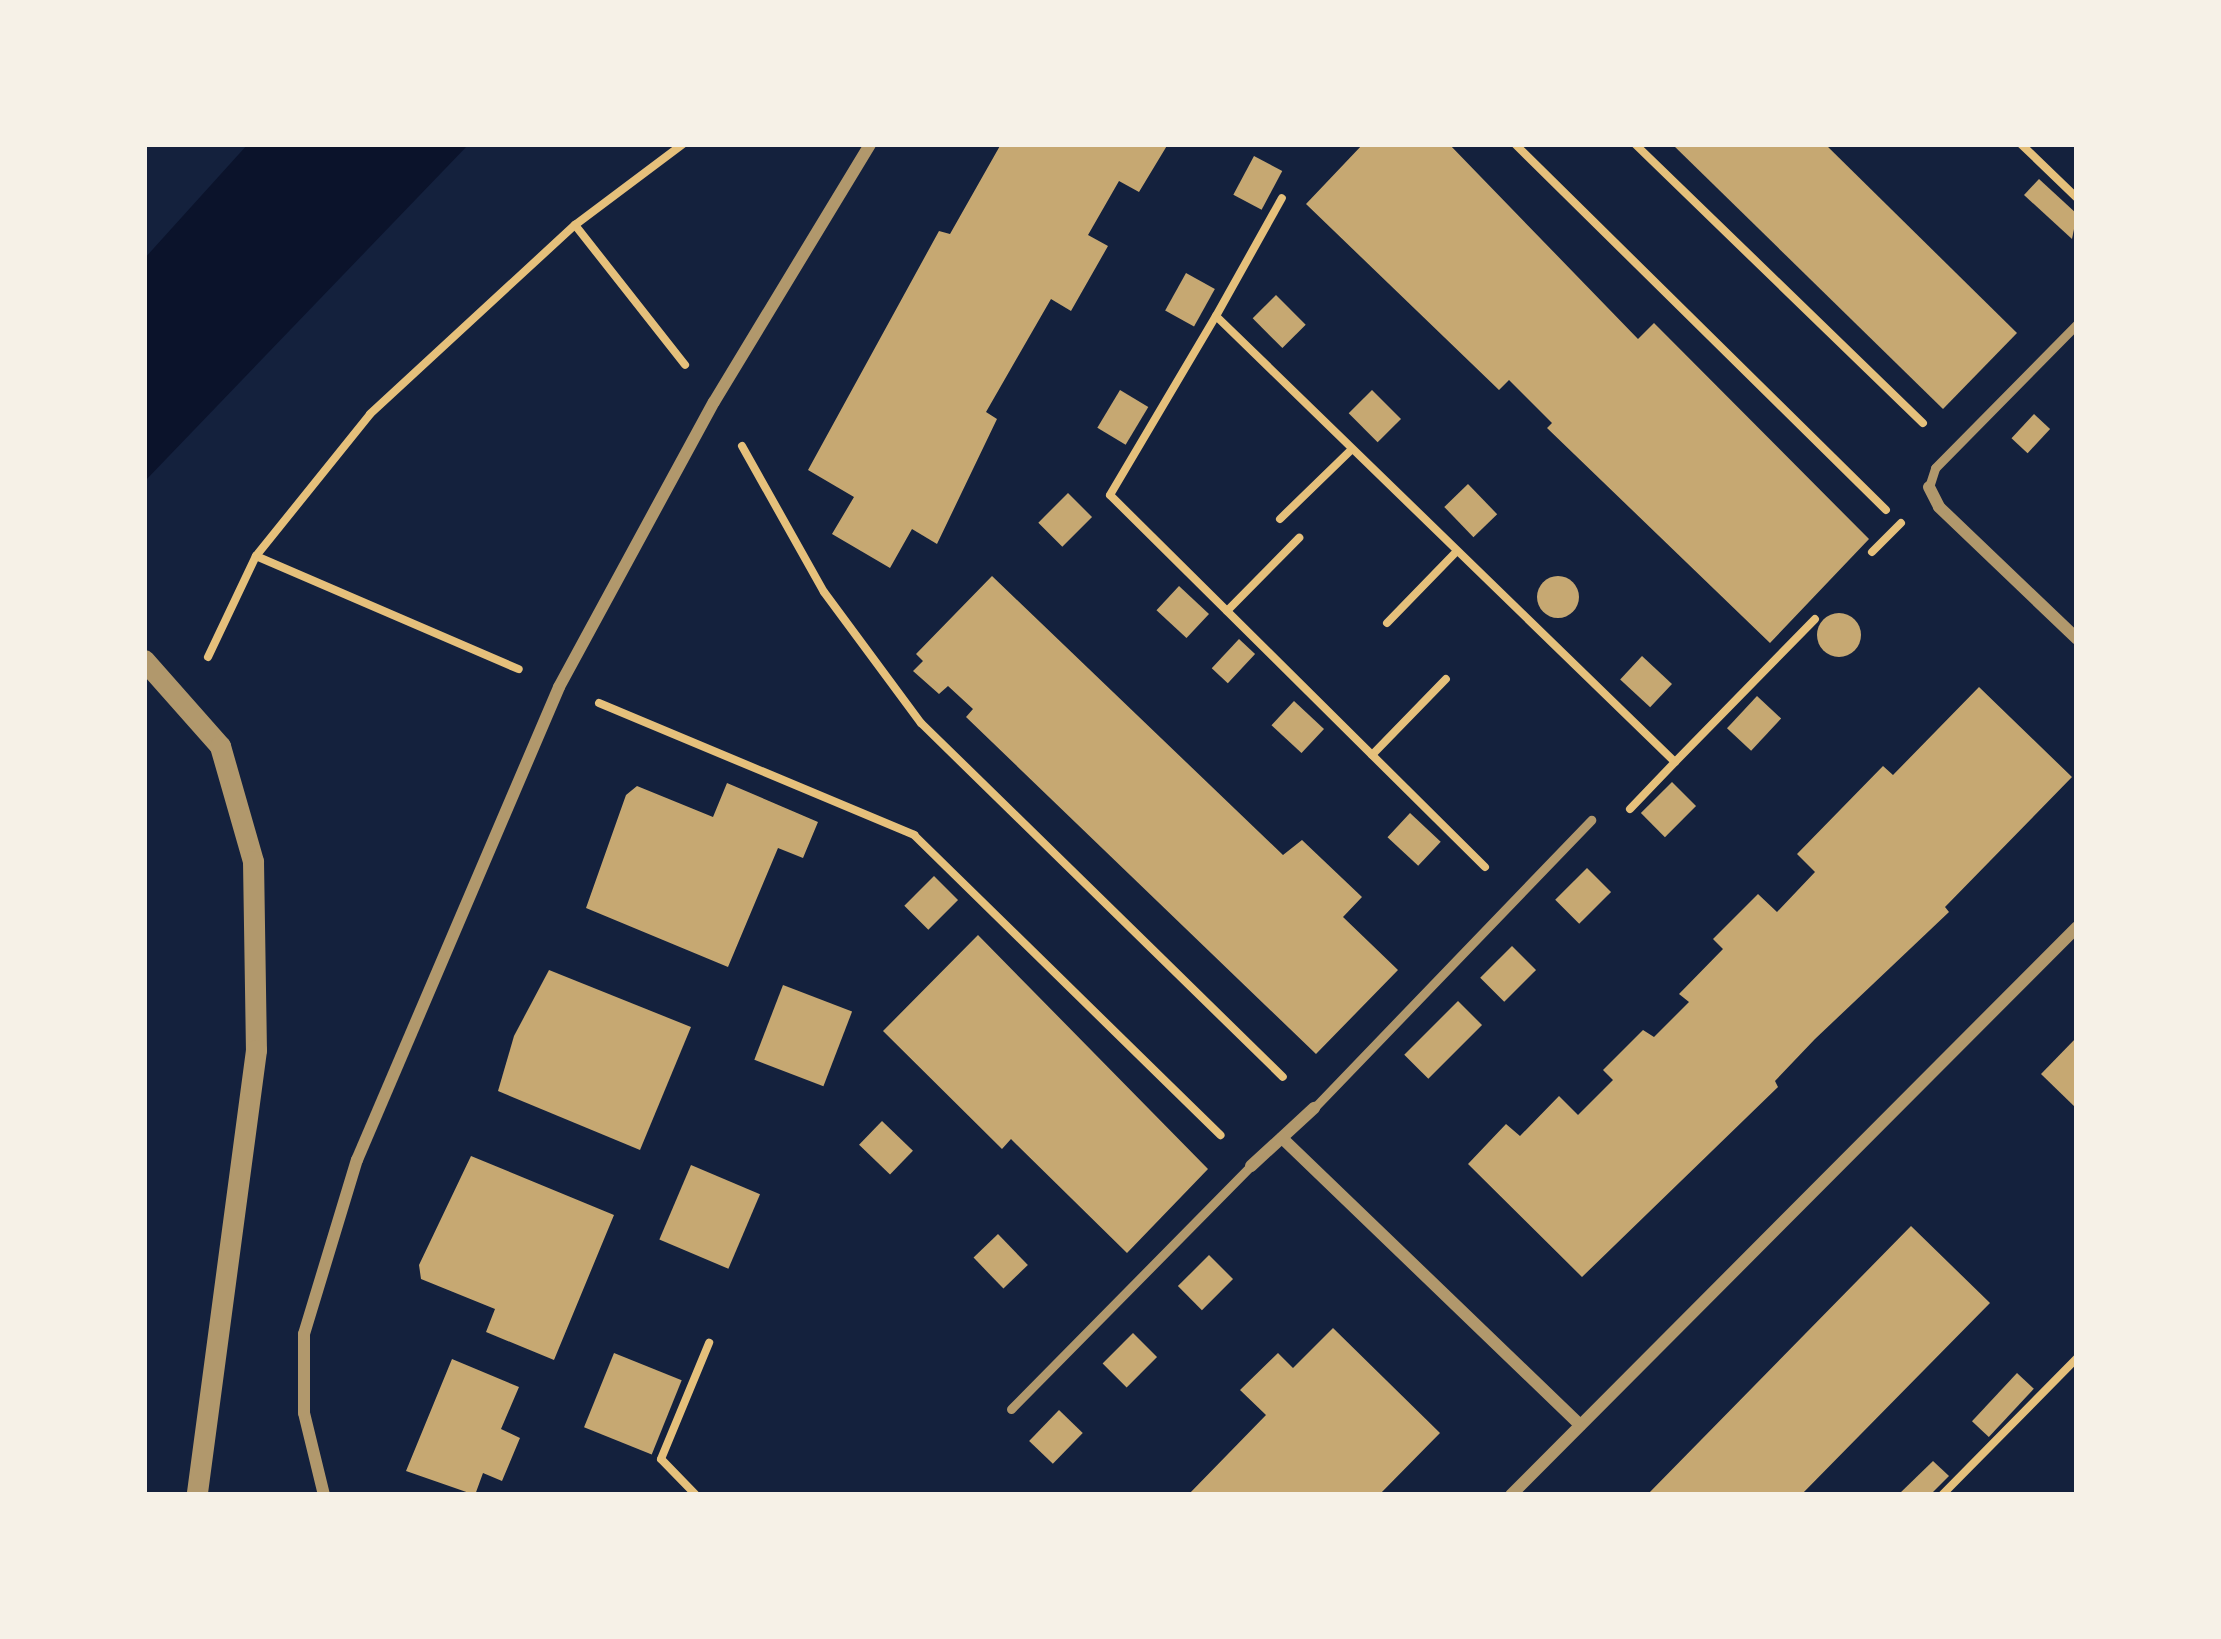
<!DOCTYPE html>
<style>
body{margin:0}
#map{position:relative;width:2221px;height:1639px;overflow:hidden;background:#14213d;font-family:"PT Sans Narrow",sans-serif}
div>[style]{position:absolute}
.water>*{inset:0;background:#0b132b}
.building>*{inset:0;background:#c6a872;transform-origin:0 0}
.round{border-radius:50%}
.path>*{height:8px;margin:-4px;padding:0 4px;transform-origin:4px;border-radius:4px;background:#e5c07b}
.service>*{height:9px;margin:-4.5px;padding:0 4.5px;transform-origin:4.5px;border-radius:4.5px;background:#b1986c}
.minor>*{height:12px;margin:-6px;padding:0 6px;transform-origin:6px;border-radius:6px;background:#b1986c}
.tertiary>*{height:21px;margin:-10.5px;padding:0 10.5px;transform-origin:10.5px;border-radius:10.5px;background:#b1986c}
span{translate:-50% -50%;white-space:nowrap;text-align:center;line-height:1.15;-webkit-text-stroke:10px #f6f1e7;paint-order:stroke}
.frame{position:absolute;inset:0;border:147px solid #f6f1e7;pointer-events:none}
</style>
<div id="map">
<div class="water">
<div style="clip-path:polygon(248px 144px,469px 144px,144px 482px,144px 259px)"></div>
</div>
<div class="building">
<div style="clip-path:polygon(1001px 144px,1168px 144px,1139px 192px,1119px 181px,1088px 235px,1108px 246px,1071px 311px,1051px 299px,986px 412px,997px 419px,937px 544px,912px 529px,890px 568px,832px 534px,854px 497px,808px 470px,939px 231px,950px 234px)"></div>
<div style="clip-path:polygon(1363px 144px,1449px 144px,1638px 339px,1654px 323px,1869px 539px,1770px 643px,1547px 428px,1552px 423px,1509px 380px,1499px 390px,1306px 204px)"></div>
<div style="clip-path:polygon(1672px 144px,1825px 144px,2017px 333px,1943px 409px)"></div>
<div style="left:1254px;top:156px;width:32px;height:44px;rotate:28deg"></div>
<div style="clip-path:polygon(2039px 179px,2077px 214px,2072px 239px,2024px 195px)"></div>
<div style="left:1186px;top:273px;width:33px;height:43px;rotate:29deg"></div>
<div style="left:1276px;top:295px;width:42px;height:33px;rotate:45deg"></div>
<div style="left:1120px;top:390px;width:33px;height:44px;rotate:31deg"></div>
<div style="left:1372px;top:390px;width:41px;height:33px;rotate:45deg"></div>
<div style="left:2034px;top:414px;width:22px;height:33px;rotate:43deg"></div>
<div style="left:1468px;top:484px;width:42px;height:33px;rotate:46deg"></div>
<div style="left:1068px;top:493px;width:34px;height:42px;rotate:45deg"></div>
<div style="clip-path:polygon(992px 576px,1283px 855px,1302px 840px,1362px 897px,1343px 917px,1398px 970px,1316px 1054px,966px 717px,973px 709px,948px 686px,939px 694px,913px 671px,923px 661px,916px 654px)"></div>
<div class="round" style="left:1537px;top:576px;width:42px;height:42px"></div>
<div style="left:1179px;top:586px;width:41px;height:33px;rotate:43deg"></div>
<div class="round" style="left:1817px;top:613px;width:44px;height:44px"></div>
<div style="left:1239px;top:639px;width:22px;height:40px;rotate:43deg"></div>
<div style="left:1642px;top:656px;width:41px;height:32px;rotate:43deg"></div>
<div style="clip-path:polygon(1979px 687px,2072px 777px,1945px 907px,1949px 912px,1815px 1039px,1775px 1081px,1778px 1087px,1582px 1277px,1468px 1164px,1506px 1124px,1520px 1136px,1559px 1096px,1578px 1115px,1613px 1080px,1603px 1070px,1643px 1030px,1654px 1037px,1689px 1002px,1679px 994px,1723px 949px,1713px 939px,1758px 894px,1777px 912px,1815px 872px,1797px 854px,1883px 766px,1893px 775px)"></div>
<div style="left:1757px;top:696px;width:33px;height:44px;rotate:43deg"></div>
<div style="left:1294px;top:701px;width:41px;height:33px;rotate:43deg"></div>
<div style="left:1672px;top:782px;width:34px;height:44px;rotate:45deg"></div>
<div style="clip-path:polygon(727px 783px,818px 822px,803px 858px,778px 848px,728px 967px,586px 908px,626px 795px,637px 786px,713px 817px)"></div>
<div style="left:1410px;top:813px;width:42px;height:33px;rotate:43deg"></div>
<div style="left:1587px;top:868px;width:34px;height:45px;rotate:45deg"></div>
<div style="left:934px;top:876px;width:34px;height:42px;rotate:45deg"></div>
<div style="clip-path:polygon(978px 935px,1208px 1169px,1127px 1253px,1011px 1139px,1002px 1149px,883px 1031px)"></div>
<div style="left:1512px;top:946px;width:34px;height:45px;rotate:45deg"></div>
<div style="clip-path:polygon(549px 970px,691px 1027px,640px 1150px,498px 1091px,514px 1036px)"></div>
<div style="left:783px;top:985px;width:74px;height:80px;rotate:21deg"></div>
<div style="left:1458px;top:1001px;width:34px;height:76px;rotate:45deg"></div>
<div style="clip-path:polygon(2077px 1037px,2077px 1109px,2041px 1074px)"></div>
<div style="left:882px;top:1121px;width:43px;height:33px;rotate:44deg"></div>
<div style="clip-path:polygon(471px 1156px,614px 1215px,554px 1360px,486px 1332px,495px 1309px,421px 1279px,419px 1265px)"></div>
<div style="left:691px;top:1165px;width:75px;height:81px;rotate:23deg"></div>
<div style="clip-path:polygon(1911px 1226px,1990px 1303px,1860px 1435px,1801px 1495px,1647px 1495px)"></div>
<div style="left:998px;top:1234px;width:43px;height:34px;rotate:46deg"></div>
<div style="left:1209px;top:1255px;width:34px;height:44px;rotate:45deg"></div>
<div style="clip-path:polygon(1333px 1328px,1440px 1433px,1379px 1495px,1188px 1495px,1266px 1415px,1240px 1390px,1278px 1353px,1293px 1368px)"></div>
<div style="left:1133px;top:1333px;width:34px;height:43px;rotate:45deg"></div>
<div style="left:614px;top:1353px;width:73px;height:80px;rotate:22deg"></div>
<div style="clip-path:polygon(452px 1359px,519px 1387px,501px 1429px,520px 1438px,502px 1481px,483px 1473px,475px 1495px,406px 1471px)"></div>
<div style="left:2017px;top:1373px;width:23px;height:66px;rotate:43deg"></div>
<div style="left:1059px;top:1410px;width:33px;height:43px;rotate:44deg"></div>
<div style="clip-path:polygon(1933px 1461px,1949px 1476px,1930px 1495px,1898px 1495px)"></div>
</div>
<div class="path">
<div style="left:1515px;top:144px;width:521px;rotate:44.61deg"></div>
<div style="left:1635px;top:144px;width:401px;rotate:44.1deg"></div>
<div style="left:2021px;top:144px;width:78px;rotate:44deg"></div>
<div style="left:575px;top:225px;width:178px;rotate:51.8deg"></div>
<div style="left:1216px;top:316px;width:135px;rotate:-60.8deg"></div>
<div style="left:742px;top:446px;width:167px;rotate:60.7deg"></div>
<div style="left:824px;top:592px;width:163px;rotate:53.5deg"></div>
<div style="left:921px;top:723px;width:506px;rotate:44.36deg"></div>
<div style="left:1280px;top:519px;width:100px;rotate:-44.2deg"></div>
<div style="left:1872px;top:552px;width:41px;rotate:-45deg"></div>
<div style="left:256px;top:556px;width:286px;rotate:23.3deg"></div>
<div style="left:1227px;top:611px;width:103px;rotate:-45.4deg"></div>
<div style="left:1387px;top:623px;width:100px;rotate:-45.8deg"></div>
<div style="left:208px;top:657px;width:112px;rotate:-64.6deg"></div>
<div style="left:256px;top:556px;width:182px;rotate:-51.2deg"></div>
<div style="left:370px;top:414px;width:279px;rotate:-42.7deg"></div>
<div style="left:575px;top:225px;width:135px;rotate:-36.9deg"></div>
<div style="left:599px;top:703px;width:342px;rotate:22.7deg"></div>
<div style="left:914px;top:835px;width:429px;rotate:44.4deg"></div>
<div style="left:1372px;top:755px;width:106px;rotate:-45.8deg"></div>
<div style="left:1630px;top:809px;width:65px;rotate:-46.2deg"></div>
<div style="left:1485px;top:867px;width:528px;rotate:-135.23deg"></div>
<div style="left:1110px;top:495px;width:208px;rotate:-59.4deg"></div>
<div style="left:1216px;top:316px;width:640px;rotate:44.18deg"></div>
<div style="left:1675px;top:762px;width:200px;rotate:-45.6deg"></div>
<div style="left:696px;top:1495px;width:50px;rotate:-134.2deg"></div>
<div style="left:661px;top:1459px;width:126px;rotate:-67.5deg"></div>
<div style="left:1942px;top:1495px;width:192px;rotate:-45.4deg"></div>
</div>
<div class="service">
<div style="left:1929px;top:487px;width:20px;rotate:-72deg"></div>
<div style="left:1935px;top:468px;width:202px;rotate:-45.4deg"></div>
<div style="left:1314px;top:1108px;width:400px;rotate:-46.1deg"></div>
<div style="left:1011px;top:1409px;width:342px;rotate:-45.4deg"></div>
</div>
<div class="minor">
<div style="left:1929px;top:487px;width:22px;rotate:63deg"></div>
<div style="left:1939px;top:507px;width:191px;rotate:43.7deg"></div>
<div style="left:1282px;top:1138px;width:414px;rotate:43.9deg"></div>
<div style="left:1251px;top:1166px;width:86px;rotate:-42.6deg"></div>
<div style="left:324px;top:1495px;width:84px;rotate:-103.7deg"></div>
<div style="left:304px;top:1413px;width:79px;rotate:-90deg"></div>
<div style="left:304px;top:1334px;width:182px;rotate:-73.1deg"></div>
<div style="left:357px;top:1160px;width:514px;rotate:-66.87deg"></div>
<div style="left:559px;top:687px;width:324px;rotate:-61.5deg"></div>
<div style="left:714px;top:402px;width:301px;rotate:-58.8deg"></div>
<div style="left:1511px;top:1495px;width:802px;rotate:-45.1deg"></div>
</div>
<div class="tertiary">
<div style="left:144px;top:660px;width:115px;rotate:48.5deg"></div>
<div style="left:220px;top:746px;width:120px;rotate:74deg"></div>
<div style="left:253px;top:861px;width:189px;rotate:89.1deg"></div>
<div style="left:256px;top:1050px;width:449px;rotate:97.6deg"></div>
</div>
<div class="frame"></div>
</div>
